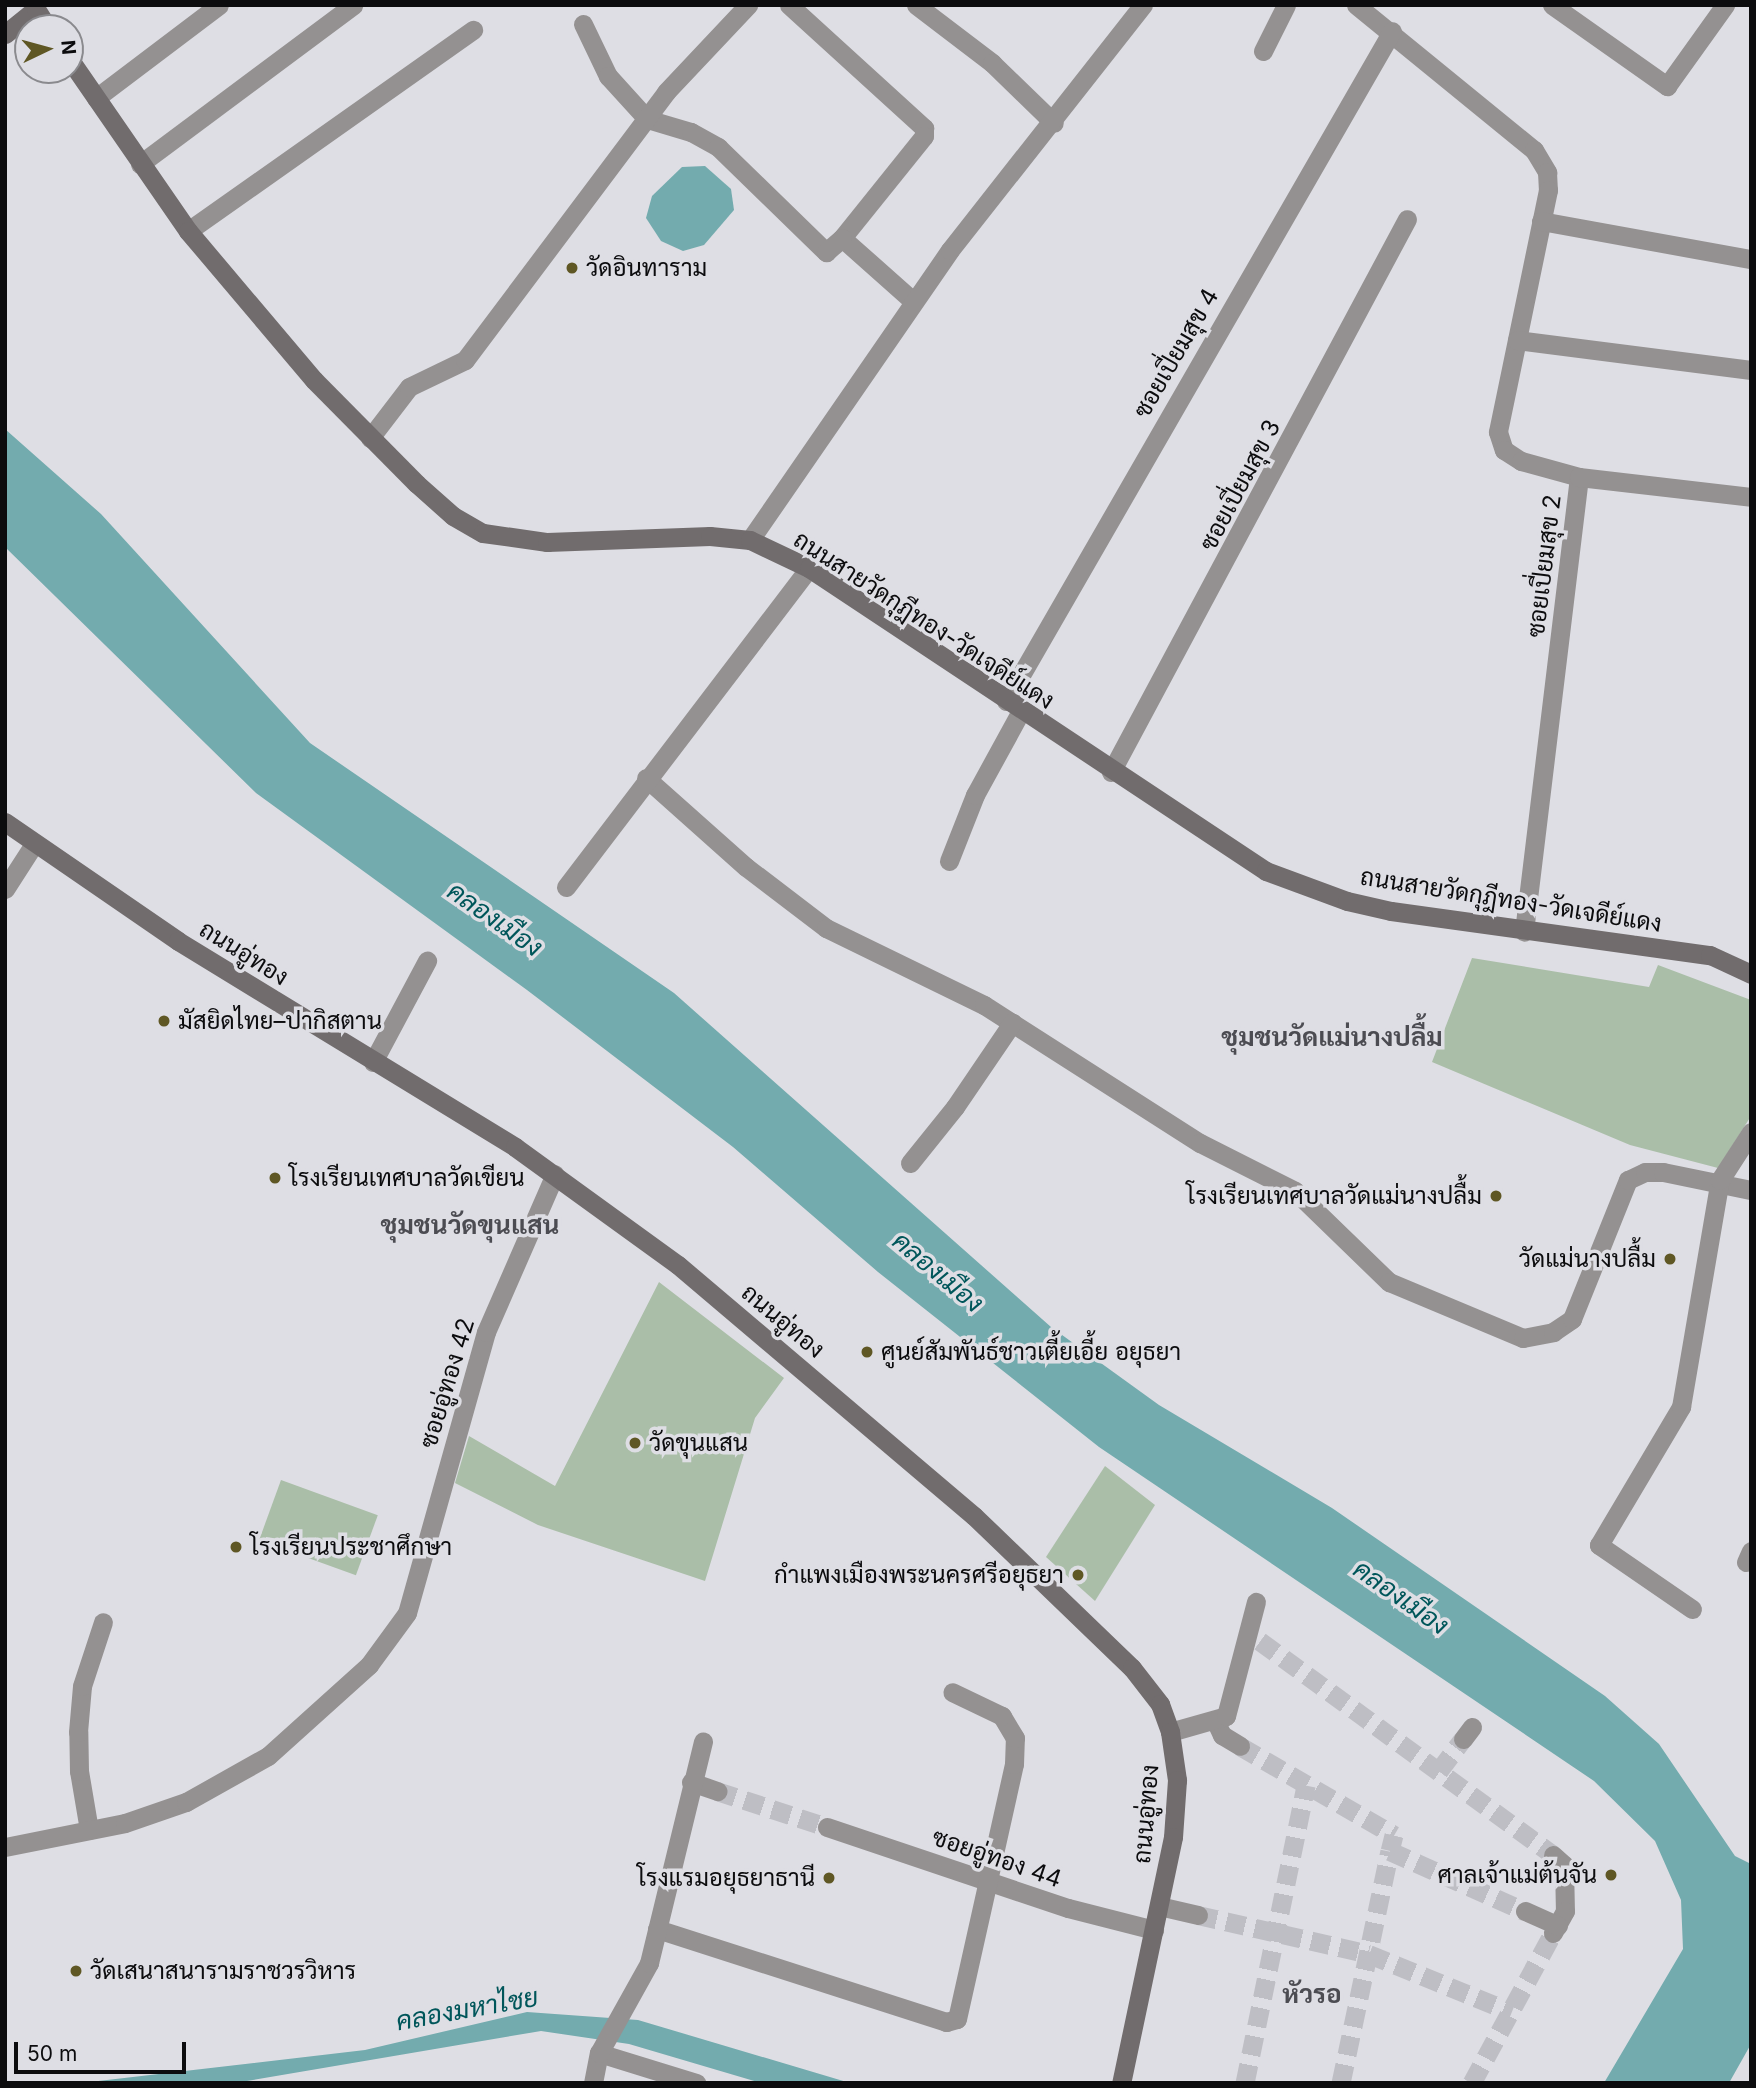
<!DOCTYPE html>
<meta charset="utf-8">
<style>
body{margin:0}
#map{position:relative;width:1756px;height:2088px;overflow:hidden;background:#dedee4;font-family:Inter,Sarabun,sans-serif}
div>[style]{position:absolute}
.green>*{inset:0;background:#aabea8;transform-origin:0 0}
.water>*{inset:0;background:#73abae}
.pedestrian-tunnel>*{height:19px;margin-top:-9.5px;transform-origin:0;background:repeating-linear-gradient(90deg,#bebec4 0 19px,transparent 0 29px)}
.minor-tunnel>*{height:19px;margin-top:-9.5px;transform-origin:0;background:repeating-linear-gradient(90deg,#bebec4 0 19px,transparent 0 29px)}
.pedestrian>*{height:19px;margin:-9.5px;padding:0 9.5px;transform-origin:9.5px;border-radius:9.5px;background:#949191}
.minor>*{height:19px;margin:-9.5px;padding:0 9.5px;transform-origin:9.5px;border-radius:9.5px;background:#949191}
.secondary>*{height:19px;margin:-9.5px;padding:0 9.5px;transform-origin:9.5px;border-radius:9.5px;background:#716c6d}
.dots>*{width:19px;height:19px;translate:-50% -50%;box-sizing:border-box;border:4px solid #dedee4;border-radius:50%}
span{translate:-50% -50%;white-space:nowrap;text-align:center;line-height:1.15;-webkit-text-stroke:7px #dedee4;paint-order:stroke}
.poi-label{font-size:24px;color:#0c0c0e}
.left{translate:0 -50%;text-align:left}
.right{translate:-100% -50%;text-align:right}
.street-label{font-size:24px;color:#0c0c0e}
.water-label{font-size:26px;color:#00565a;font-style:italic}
.neighbourhood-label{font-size:26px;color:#4c4c52;font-weight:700}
.frame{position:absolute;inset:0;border:7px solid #0c0c0e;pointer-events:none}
.north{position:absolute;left:14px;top:14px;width:70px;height:70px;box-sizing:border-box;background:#dedee4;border:2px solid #8a8a8e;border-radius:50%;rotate:85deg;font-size:19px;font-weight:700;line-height:28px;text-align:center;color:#0c0c0e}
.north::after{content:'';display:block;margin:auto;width:24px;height:32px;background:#5f5724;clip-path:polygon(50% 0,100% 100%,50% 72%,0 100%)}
.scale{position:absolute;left:14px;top:2042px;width:172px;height:32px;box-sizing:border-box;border:4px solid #0c0c0e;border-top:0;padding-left:9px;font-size:21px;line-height:24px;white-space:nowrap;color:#0c0c0e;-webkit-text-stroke:5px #dedee4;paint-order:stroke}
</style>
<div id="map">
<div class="green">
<div style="clip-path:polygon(1472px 958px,1649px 987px,1658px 965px,1751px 1000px,1751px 1116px,1718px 1168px,1630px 1145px,1432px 1062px)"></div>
<div style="clip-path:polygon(659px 1282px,784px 1378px,755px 1418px,705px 1581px,538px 1525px,455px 1483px,469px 1436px,555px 1486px)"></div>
<div style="clip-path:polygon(1105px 1466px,1155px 1505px,1095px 1601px,1046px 1557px)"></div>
<div style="left:281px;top:1480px;width:103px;height:64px;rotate:20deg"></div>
</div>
<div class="water">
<div style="clip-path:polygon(705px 166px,731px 189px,734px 210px,704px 245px,683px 251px,661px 241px,646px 218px,652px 196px,682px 167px)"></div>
<div style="clip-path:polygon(5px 429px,101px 514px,310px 743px,674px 993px,1051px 1327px,1159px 1405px,1332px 1508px,1605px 1696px,1659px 1744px,1735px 1856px,1751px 1864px,1751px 2044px,1729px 2083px,1604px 2083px,1683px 1949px,1681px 1900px,1655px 1841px,1594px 1781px,1099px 1447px,878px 1272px,733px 1147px,527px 990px,256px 793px,5px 547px)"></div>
<div style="clip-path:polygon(527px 2012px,638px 2020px,850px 2083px,761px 2083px,629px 2044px,541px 2031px,235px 2083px,81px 2083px,365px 2050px)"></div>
</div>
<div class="pedestrian-tunnel">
<div style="left:1260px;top:1641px;width:363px;rotate:36.1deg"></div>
<div style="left:1240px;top:1746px;width:178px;rotate:30deg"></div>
<div style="left:1394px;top:1835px;width:16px;rotate:104deg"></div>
<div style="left:1390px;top:1851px;width:148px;rotate:24deg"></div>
<div style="left:1439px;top:1771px;width:40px;rotate:-53deg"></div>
<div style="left:1198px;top:1915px;width:175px;rotate:12.8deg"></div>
<div style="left:1369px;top:1954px;width:154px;rotate:22.1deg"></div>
<div style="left:1245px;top:2083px;width:304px;rotate:-78.4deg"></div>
<div style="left:1341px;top:2083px;width:237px;rotate:-78.1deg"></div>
<div style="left:1472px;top:2083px;width:170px;rotate:-61.6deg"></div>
</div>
<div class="minor-tunnel">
<div style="left:717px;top:1791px;width:116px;rotate:18.1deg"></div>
</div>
<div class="pedestrian">
<div style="left:1215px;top:1720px;width:17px;rotate:65deg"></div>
<div style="left:1222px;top:1735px;width:21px;rotate:31deg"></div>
<div style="left:1463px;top:1739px;width:15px;rotate:-53deg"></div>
<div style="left:1553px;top:1855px;width:15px;rotate:42deg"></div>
<div style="left:1564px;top:1865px;width:46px;rotate:88.8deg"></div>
<div style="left:1565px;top:1911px;width:25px;rotate:119deg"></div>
<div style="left:1159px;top:1906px;width:40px;rotate:13deg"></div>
<div style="left:1525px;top:1911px;width:36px;rotate:24deg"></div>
</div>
<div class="minor">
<div style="left:789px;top:5px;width:183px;rotate:42.3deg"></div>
<div style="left:924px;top:128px;width:8px;rotate:90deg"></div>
<div style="left:924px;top:136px;width:131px;rotate:128.8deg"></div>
<div style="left:842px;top:238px;width:95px;rotate:41.6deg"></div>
<div style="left:916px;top:5px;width:96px;rotate:37.3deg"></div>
<div style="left:992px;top:63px;width:86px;rotate:44.1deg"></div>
<div style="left:1356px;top:5px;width:230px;rotate:39.2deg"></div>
<div style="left:1534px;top:150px;width:26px;rotate:59deg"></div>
<div style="left:1547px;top:172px;width:18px;rotate:87deg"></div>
<div style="left:1548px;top:190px;width:247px;rotate:101.7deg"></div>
<div style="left:1498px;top:432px;width:19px;rotate:72deg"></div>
<div style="left:1504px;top:450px;width:20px;rotate:33deg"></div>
<div style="left:1521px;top:461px;width:60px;rotate:15.4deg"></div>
<div style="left:1579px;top:477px;width:458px;rotate:96.9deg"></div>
<div style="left:1552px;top:5px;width:141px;rotate:35.2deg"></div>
<div style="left:1667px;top:86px;width:100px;rotate:-54.4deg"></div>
<div style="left:583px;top:24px;width:58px;rotate:64.3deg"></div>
<div style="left:608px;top:76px;width:58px;rotate:47.8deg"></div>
<div style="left:647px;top:119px;width:46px;rotate:16.5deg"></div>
<div style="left:691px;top:132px;width:31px;rotate:29deg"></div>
<div style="left:718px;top:147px;width:151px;rotate:44.2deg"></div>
<div style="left:826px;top:252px;width:21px;rotate:-41deg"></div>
<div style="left:1263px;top:51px;width:51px;rotate:-63.4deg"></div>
<div style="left:96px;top:98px;width:154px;rotate:-37.1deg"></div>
<div style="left:140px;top:164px;width:266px;rotate:-36.7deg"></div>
<div style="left:1541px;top:221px;width:213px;rotate:10.3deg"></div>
<div style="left:188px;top:231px;width:349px;rotate:-35.2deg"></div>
<div style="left:1517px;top:340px;width:236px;rotate:7.3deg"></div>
<div style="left:370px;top:438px;width:64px;rotate:-52.6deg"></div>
<div style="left:409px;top:387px;width:62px;rotate:-25.7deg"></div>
<div style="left:465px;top:360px;width:335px;rotate:-53.1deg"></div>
<div style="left:666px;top:92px;width:120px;rotate:-46.7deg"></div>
<div style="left:1579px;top:477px;width:173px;rotate:6.6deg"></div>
<div style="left:750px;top:540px;width:352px;rotate:-55.4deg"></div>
<div style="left:950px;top:250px;width:312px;rotate:-51.8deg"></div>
<div style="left:1006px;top:701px;width:773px;rotate:-60.05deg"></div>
<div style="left:1111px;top:772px;width:627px;rotate:-61.84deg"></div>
<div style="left:646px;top:778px;width:134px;rotate:41.7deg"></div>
<div style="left:746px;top:867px;width:101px;rotate:37.3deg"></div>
<div style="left:826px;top:928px;width:176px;rotate:26deg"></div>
<div style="left:984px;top:1005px;width:256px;rotate:32.6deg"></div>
<div style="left:1200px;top:1143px;width:106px;rotate:26.8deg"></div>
<div style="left:1295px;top:1191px;width:131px;rotate:44.1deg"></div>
<div style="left:1389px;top:1282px;width:145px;rotate:22.7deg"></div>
<div style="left:1523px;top:1338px;width:31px;rotate:-11deg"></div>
<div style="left:1553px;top:1332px;width:23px;rotate:-34deg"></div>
<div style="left:1572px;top:1319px;width:150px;rotate:-68.1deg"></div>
<div style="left:1628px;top:1180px;width:19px;rotate:-25deg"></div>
<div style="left:1645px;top:1172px;width:18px"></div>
<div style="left:1663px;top:1172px;width:90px;rotate:11.6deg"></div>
<div style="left:949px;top:861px;width:71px;rotate:-68.5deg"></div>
<div style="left:975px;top:795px;width:96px;rotate:-61.3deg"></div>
<div style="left:566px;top:887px;width:401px;rotate:-52.7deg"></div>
<div style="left:5px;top:889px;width:54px;rotate:-57.2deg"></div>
<div style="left:373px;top:1062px;width:115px;rotate:-61.9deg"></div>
<div style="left:910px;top:1163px;width:72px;rotate:-51.2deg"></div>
<div style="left:955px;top:1107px;width:102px;rotate:-55.8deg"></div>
<div style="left:1746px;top:1562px;width:12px;rotate:-66deg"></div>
<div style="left:1692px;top:1609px;width:113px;rotate:-145.5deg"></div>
<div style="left:1599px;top:1545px;width:161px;rotate:-59.3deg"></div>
<div style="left:1681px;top:1407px;width:230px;rotate:-80.3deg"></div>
<div style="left:1720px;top:1180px;width:57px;rotate:-57.1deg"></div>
<div style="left:1170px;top:1732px;width:58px;rotate:-15.9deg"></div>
<div style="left:1226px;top:1716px;width:118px;rotate:-75.3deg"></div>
<div style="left:691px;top:1782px;width:28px;rotate:19deg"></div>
<div style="left:827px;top:1827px;width:254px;rotate:18.6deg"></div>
<div style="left:1068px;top:1908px;width:89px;rotate:14.3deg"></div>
<div style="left:89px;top:1830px;width:60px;rotate:-99.6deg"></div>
<div style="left:79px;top:1771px;width:39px;rotate:-91deg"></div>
<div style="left:78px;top:1732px;width:46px;rotate:-85deg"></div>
<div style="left:82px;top:1686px;width:67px;rotate:-71.8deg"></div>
<div style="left:5px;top:1847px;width:122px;rotate:-11.3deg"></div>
<div style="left:125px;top:1823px;width:65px;rotate:-19deg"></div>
<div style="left:186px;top:1802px;width:94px;rotate:-29.3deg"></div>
<div style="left:268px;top:1756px;width:136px;rotate:-42deg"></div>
<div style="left:369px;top:1665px;width:64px;rotate:-53.8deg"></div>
<div style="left:407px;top:1613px;width:292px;rotate:-74.3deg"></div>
<div style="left:486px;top:1332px;width:172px;rotate:-66.4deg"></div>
<div style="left:657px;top:1929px;width:304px;rotate:17.8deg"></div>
<div style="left:946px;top:2022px;width:11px;rotate:-15deg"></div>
<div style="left:957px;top:2019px;width:261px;rotate:-77.4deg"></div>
<div style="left:1014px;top:1764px;width:26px;rotate:-88deg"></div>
<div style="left:1015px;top:1738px;width:26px;rotate:-121deg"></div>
<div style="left:1002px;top:1716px;width:55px;rotate:-154.4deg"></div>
<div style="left:599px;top:2053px;width:102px;rotate:17.2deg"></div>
<div style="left:593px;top:2083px;width:31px;rotate:-79deg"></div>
<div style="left:599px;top:2053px;width:103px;rotate:-60.9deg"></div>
<div style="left:649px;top:1963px;width:228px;rotate:-76.3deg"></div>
</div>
<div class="secondary">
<div style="left:5px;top:34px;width:40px;rotate:-39deg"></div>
<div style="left:36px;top:9px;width:22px;rotate:58deg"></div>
<div style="left:70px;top:60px;width:208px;rotate:55.4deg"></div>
<div style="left:188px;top:231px;width:195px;rotate:49.8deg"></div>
<div style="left:314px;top:380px;width:146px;rotate:45.3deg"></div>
<div style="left:417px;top:484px;width:48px;rotate:41.6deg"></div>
<div style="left:453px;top:516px;width:34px;rotate:30deg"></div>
<div style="left:483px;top:533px;width:65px;rotate:8deg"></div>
<div style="left:547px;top:542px;width:163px;rotate:-2.1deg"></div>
<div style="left:710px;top:536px;width:40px;rotate:5.7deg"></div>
<div style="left:750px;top:540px;width:65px;rotate:25.4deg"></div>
<div style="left:809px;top:568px;width:548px;rotate:33.55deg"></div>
<div style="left:1266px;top:871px;width:86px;rotate:20.3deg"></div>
<div style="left:1347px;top:901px;width:45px;rotate:12.8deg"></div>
<div style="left:1391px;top:911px;width:322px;rotate:7.9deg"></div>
<div style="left:1710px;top:955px;width:45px;rotate:24.9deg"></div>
<div style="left:5px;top:822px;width:210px;rotate:34.5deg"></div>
<div style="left:178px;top:941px;width:395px;rotate:31.4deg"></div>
<div style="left:515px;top:1147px;width:201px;rotate:35.9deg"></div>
<div style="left:678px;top:1265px;width:388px;rotate:40.3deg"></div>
<div style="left:974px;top:1516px;width:219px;rotate:43.9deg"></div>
<div style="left:1132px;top:1668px;width:46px;rotate:52.1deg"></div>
<div style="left:1160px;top:1704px;width:30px;rotate:70deg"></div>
<div style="left:1170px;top:1732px;width:49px;rotate:81.7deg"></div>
<div style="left:1177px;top:1780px;width:57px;rotate:94deg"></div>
<div style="left:1173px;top:1837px;width:251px;rotate:101.9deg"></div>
</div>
<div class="dots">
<div style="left:572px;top:268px;background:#5f5724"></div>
<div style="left:164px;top:1021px;background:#5f5724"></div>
<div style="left:275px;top:1178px;background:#5f5724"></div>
<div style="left:1496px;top:1196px;background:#5f5724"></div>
<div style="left:1670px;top:1259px;background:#5f5724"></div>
<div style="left:867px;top:1352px;background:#5f5724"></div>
<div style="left:635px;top:1443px;background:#5f5724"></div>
<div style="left:236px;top:1547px;background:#5f5724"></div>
<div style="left:1078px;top:1575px;background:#5f5724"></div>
<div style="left:1611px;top:1875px;background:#5f5724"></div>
<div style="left:829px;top:1878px;background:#5f5724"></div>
<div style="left:76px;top:1971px;background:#5f5724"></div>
</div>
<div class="poi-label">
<span class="left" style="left:586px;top:268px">วัดอินทาราม</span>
<span class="left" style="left:178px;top:1021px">มัสยิดไทย–ปากิสตาน</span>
<span class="left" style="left:289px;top:1178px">โรงเรียนเทศบาลวัดเขียน</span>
<span class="right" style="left:1482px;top:1196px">โรงเรียนเทศบาลวัดแม่นางปลื้ม</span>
<span class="right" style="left:1656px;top:1259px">วัดแม่นางปลื้ม</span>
<span class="left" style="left:881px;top:1352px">ศูนย์สัมพันธ์ชาวเตี้ยเอี้ย อยุธยา</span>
<span class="left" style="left:649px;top:1443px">วัดขุนแสน</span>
<span class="left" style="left:250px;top:1547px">โรงเรียนประชาศึกษา</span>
<span class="right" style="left:1064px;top:1575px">กำแพงเมืองพระนครศรีอยุธยา</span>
<span class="right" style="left:1597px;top:1875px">ศาลเจ้าแม่ต้นจัน</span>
<span class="right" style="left:815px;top:1878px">โรงแรมอยุธยาธานี</span>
<span class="left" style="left:90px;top:1971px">วัดเสนาสนารามราชวรวิหาร</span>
</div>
<div class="street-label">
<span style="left:1176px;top:353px;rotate:-60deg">ซอยเปี่ยมสุข 4</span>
<span style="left:1240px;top:485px;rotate:-62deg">ซอยเปี่ยมสุข 3</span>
<span style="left:1544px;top:566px;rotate:-83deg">ซอยเปี่ยมสุข 2</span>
<span style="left:924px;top:620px;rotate:33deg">ถนนสายวัดกุฎีทอง-วัดเจดีย์แดง</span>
<span style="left:1511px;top:900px;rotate:9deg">ถนนสายวัดกุฎีทอง-วัดเจดีย์แดง</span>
<span style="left:244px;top:953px;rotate:32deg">ถนนอู่ทอง</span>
<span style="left:783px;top:1321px;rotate:40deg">ถนนอู่ทอง</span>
<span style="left:447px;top:1383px;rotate:-73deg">ซอยอู่ทอง 42</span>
<span style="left:1146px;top:1814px;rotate:-85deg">ถนนอู่ทอง</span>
<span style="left:997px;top:1858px;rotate:19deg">ซอยอู่ทอง 44</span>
</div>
<div class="water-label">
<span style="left:495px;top:919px;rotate:35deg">คลองเมือง</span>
<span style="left:938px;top:1272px;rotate:40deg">คลองเมือง</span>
<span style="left:1401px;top:1597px;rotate:35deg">คลองเมือง</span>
<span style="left:467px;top:2009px;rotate:-10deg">คลองมหาไชย</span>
</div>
<div class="neighbourhood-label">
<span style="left:1332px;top:1037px">ชุมชนวัดแม่นางปลื้ม</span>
<span style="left:470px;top:1225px">ชุมชนวัดขุนแสน</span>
<span style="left:1312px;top:1994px">หัวรอ</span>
</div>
<div class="frame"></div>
<div class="north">N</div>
<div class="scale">50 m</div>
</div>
